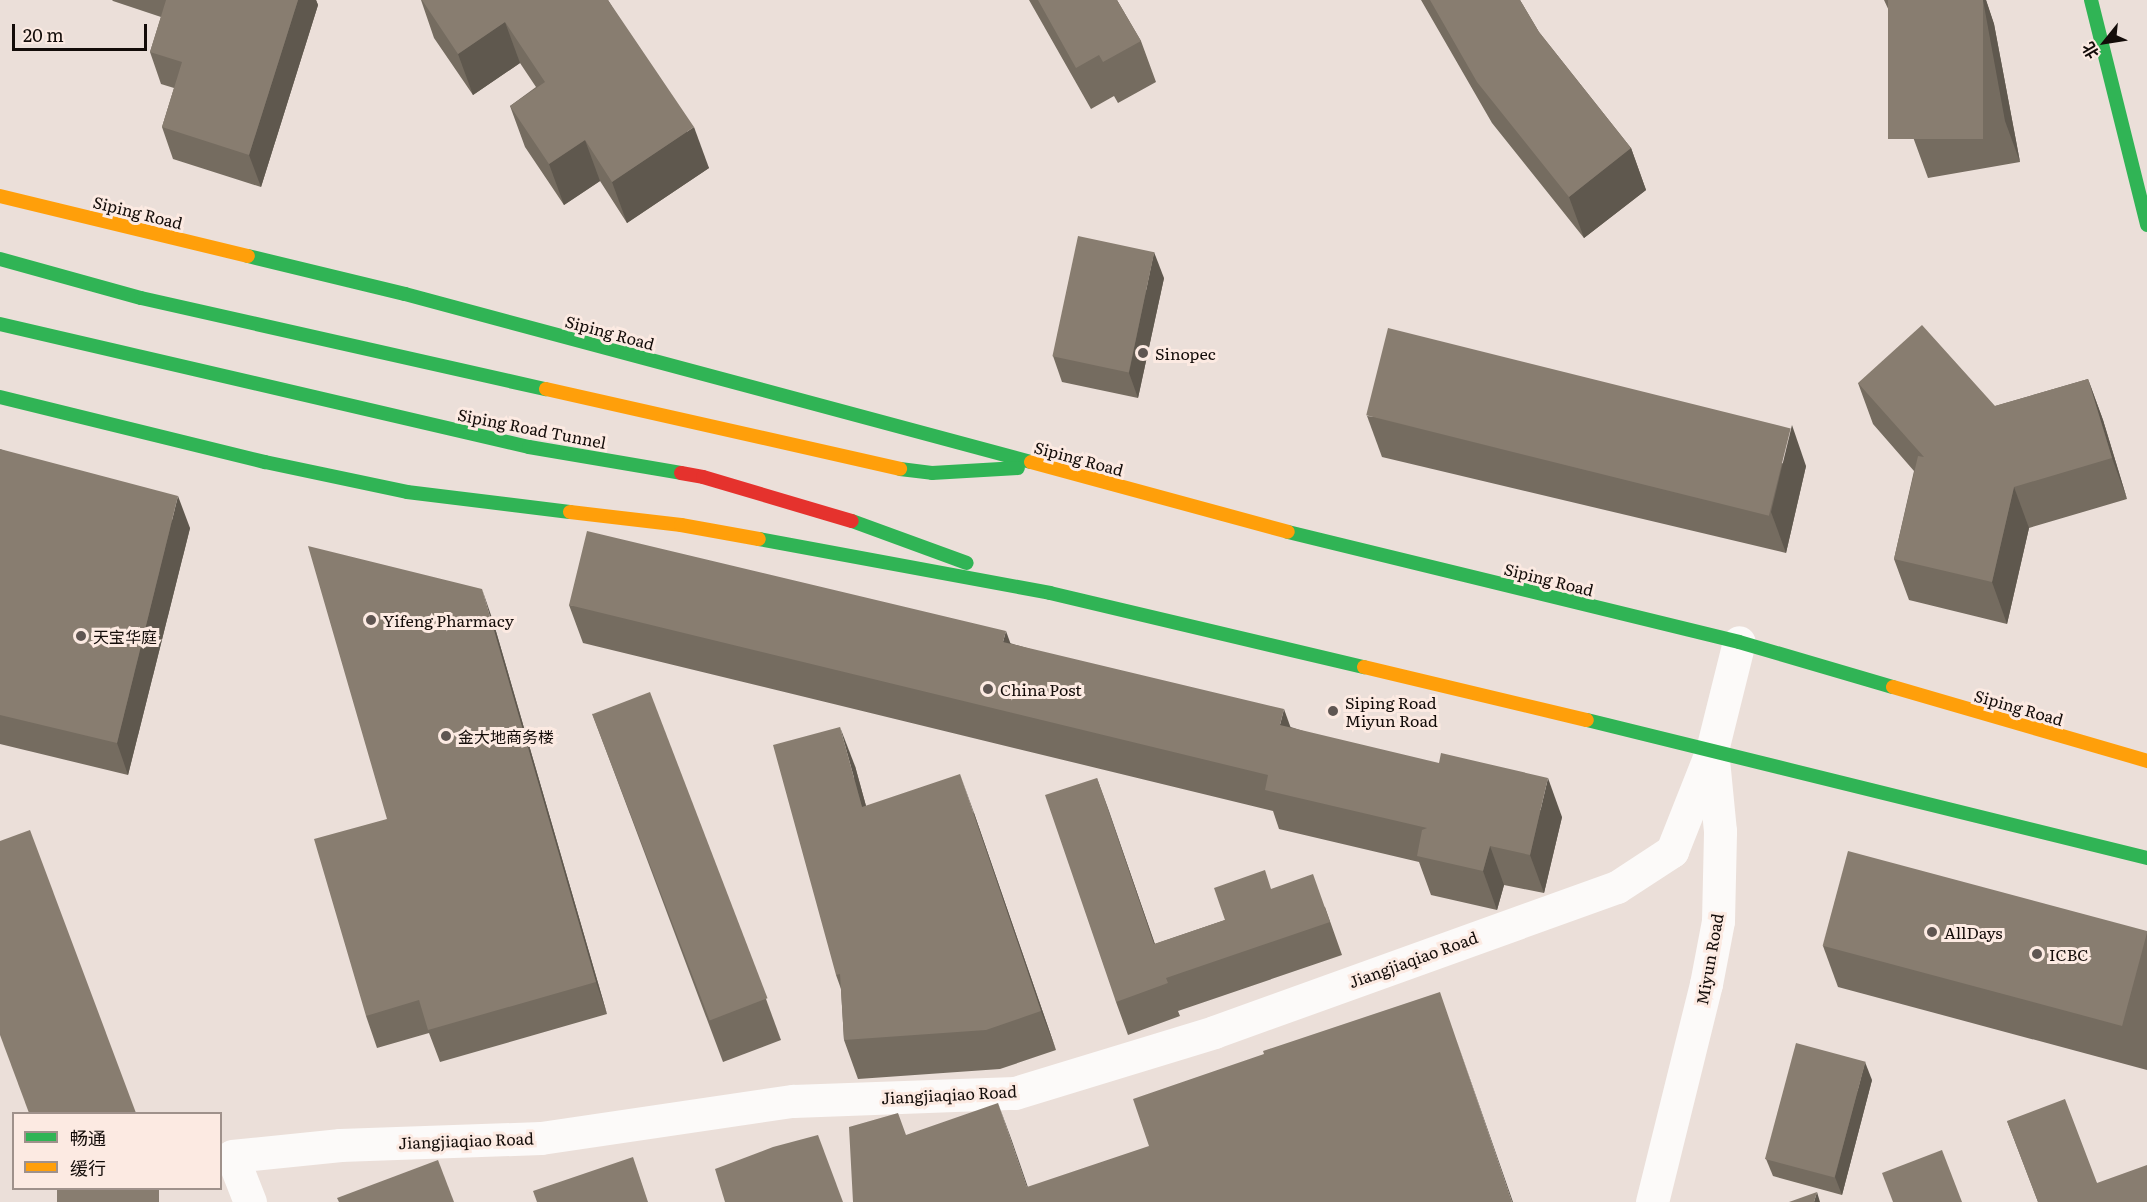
<!DOCTYPE html>
<meta charset="utf-8">
<style>
body{margin:0}
#map{position:relative;width:2147px;height:1202px;overflow:hidden;background:#ebdfd9;font-family:Literata,"Noto Sans SC",serif}
div>[style]{position:absolute}
.street>*{height:33px;margin:-16.5px;padding:0 16.5px;transform-origin:16.5px;border-radius:16.5px;background:#fcfaf9}
.fast>*{height:14px;margin:-7px;padding:0 7px;transform-origin:7px;border-radius:7px;background:#30b455}
.slow>*{height:14px;margin:-7px;padding:0 7px;transform-origin:7px;border-radius:7px;background:#ff9f0a}
.jam>*{height:14px;margin:-7px;padding:0 7px;transform-origin:7px;border-radius:7px;background:#e5322d}
.wall>*{inset:0;background:#756c60}
.shaded-wall>*{inset:0;background:#5f584e}
.building>*{inset:0;background:#887d70;transform-origin:0 0}
.dots>*{width:16px;height:16px;translate:-50% -50%;box-sizing:border-box;border:3px solid #fceae2;border-radius:50%}
span{translate:-50% -50%;white-space:nowrap;text-align:center;line-height:1.15;-webkit-text-stroke:6px #fceae2;paint-order:stroke}
.street-label{font-size:16px;color:#130c09}
.poi-label{font-size:16px;color:#130c09}
.left{translate:0 -50%;text-align:left}
.legend{position:absolute;left:12px;top:1112px;width:210px;height:78px;box-sizing:border-box;background:#fceae2;border:2px solid #9f918b;margin:0;padding:8px 10px;list-style:none;font-size:18px;color:#130c09}
.legend li{display:flex;align-items:center;gap:12px;height:30px}
.legend b{width:30px;border:2px solid #9f918b}
.north{position:absolute;left:2075px;top:12px;width:60px;height:60px;-webkit-text-stroke:4px #fceae2;paint-order:stroke;rotate:240deg;font-size:16px;font-weight:700;line-height:24px;text-align:center;color:#130c09}
.north::after{content:'';display:block;margin:auto;width:21px;height:27px;background:#130c09;clip-path:polygon(50% 0,100% 100%,50% 72%,0 100%)}
.scale{position:absolute;left:12px;top:24px;width:135px;height:27px;box-sizing:border-box;border:3px solid #130c09;border-top:0;padding-left:8px;font-size:18px;line-height:21px;white-space:nowrap;color:#130c09;-webkit-text-stroke:4px #fceae2;paint-order:stroke}
</style>
<div id="map">
<div class="street">
<div style="left:250px;top:1202px;width:49px;rotate:-111.4deg"></div>
<div style="left:232px;top:1156px;width:109px;rotate:-5.8deg"></div>
<div style="left:340px;top:1145px;width:201px;rotate:-2deg"></div>
<div style="left:541px;top:1138px;width:255px;rotate:-8.4deg"></div>
<div style="left:793px;top:1101px;width:222px;rotate:-2.1deg"></div>
<div style="left:1015px;top:1093px;width:208px;rotate:-17deg"></div>
<div style="left:1214px;top:1032px;width:428px;rotate:-19.8deg"></div>
<div style="left:1617px;top:887px;width:66px;rotate:-33.2deg"></div>
<div style="left:1672px;top:851px;width:109px;rotate:-68.4deg"></div>
<div style="left:1652px;top:1202px;width:225px;rotate:-76.1deg"></div>
<div style="left:1706px;top:984px;width:64px;rotate:-79.2deg"></div>
<div style="left:1718px;top:921px;width:90px;rotate:-88.7deg"></div>
<div style="left:1720px;top:831px;width:81px;rotate:-95.6deg"></div>
<div style="left:1712px;top:750px;width:111px;rotate:-76deg"></div>
</div>
<div class="fast">
<div style="left:2091px;top:0;width:232px;rotate:76deg"></div>
<div style="left:248px;top:256px;width:162px;rotate:13.6deg"></div>
<div style="left:405px;top:294px;width:648px;rotate:15.02deg"></div>
<div style="left:0;top:259px;width:146px;rotate:15.5deg"></div>
<div style="left:141px;top:298px;width:415px;rotate:12.7deg"></div>
<div style="left:0;top:324px;width:543px;rotate:13.09deg"></div>
<div style="left:529px;top:447px;width:154px;rotate:9.7deg"></div>
<div style="left:0;top:397px;width:273px;rotate:13.8deg"></div>
<div style="left:265px;top:462px;width:145px;rotate:11.9deg"></div>
<div style="left:407px;top:492px;width:164px;rotate:7deg"></div>
<div style="left:900px;top:469px;width:32px;rotate:7deg"></div>
<div style="left:932px;top:473px;width:86px;rotate:-3.3deg"></div>
<div style="left:852px;top:521px;width:122px;rotate:20.1deg"></div>
<div style="left:1288px;top:532px;width:464px;rotate:13.7deg"></div>
<div style="left:1739px;top:642px;width:160px;rotate:16.3deg"></div>
<div style="left:759px;top:539px;width:296px;rotate:10.5deg"></div>
<div style="left:1050px;top:593px;width:323px;rotate:13.3deg"></div>
<div style="left:1587px;top:720px;width:577px;rotate:13.84deg"></div>
</div>
<div class="slow">
<div style="left:0;top:196px;width:255px;rotate:13.6deg"></div>
<div style="left:546px;top:389px;width:363px;rotate:12.7deg"></div>
<div style="left:1031px;top:462px;width:266px;rotate:15.2deg"></div>
<div style="left:570px;top:512px;width:112px;rotate:6.7deg"></div>
<div style="left:681px;top:525px;width:79px;rotate:10.2deg"></div>
<div style="left:1364px;top:667px;width:229px;rotate:13.4deg"></div>
<div style="left:1893px;top:687px;width:265px;rotate:16.2deg"></div>
</div>
<div class="jam">
<div style="left:681px;top:473px;width:22px;rotate:10deg"></div>
<div style="left:703px;top:477px;width:155px;rotate:16.5deg"></div>
</div>
<div class="wall">
<div style="clip-path:polygon(112px 0,316px 0,318px 5px,261px 187px,173px 159px,162px 127px,174px 88px,161px 84px,150px 52px,161px 17px,113px 1px)"></div>
<div style="clip-path:polygon(421px 0,608px 0,709px 168px,627px 223px,600px 181px,564px 205px,525px 147px,510px 106px,536px 87px,520px 63px,473px 95px,434px 38px)"></div>
<div style="clip-path:polygon(1029px 0,1117px 0,1141px 41px,1156px 82px,1118px 103px,1114px 96px,1091px 109px)"></div>
<div style="clip-path:polygon(1421px 0,1520px 0,1539px 32px,1631px 148px,1646px 190px,1584px 238px,1492px 123px)"></div>
<div style="clip-path:polygon(1884px 0,1986px 0,1994px 24px,2020px 162px,1928px 178px,1913px 137px,1890px 13px)"></div>
<div style="clip-path:polygon(1164px 278px,1138px 398px,1062px 382px,1053px 356px)"></div>
<div style="clip-path:polygon(2088px 379px,2103px 420px,2127px 499px,2029px 528px,2007px 624px,1909px 600px,1894px 559px,1914px 471px,1873px 424px,1858px 383px,1995px 406px)"></div>
<div style="clip-path:polygon(1367px 416px,1806px 466px,1786px 553px,1382px 457px)"></div>
<div style="clip-path:polygon(0 449px,190px 528px,128px 775px,0 744px)"></div>
<div style="clip-path:polygon(569px 605px,1010px 643px,1291px 727px,1562px 817px,1544px 893px,1504px 885px,1497px 910px,1431px 895px,1419px 862px,1279px 829px,1273px 811px,583px 643px)"></div>
<div style="clip-path:polygon(493px 621px,607px 1014px,440px 1062px,429px 1033px,377px 1048px,366px 1016px,387px 819px)"></div>
<div style="clip-path:polygon(592px 713px,766px 999px,781px 1040px,723px 1062px)"></div>
<div style="clip-path:polygon(855px 766px,866px 806px,974px 813px,1056px 1050px,1000px 1069px,858px 1079px,844px 1040px,841px 989px,836px 975px)"></div>
<div style="clip-path:polygon(1097px 778px,1155px 944px,1225px 920px,1272px 889px,1325px 907px,1342px 955px,1178px 1011px,1180px 1016px,1128px 1035px,1116px 1002px)"></div>
<div style="clip-path:polygon(2147px 931px,2147px 1070px,1838px 987px,1823px 946px)"></div>
<div style="clip-path:polygon(1872px 1080px,1842px 1195px,1773px 1176px,1766px 1159px)"></div>
<div style="clip-path:polygon(2007px 1121px,2097px 1183px,2147px 1202px,2038px 1202px)"></div>
</div>
<div class="shaded-wall">
<div style="clip-path:polygon(298px 0,316px 0,318px 5px,261px 187px,249px 155px)"></div>
<div style="clip-path:polygon(1983px 0,1986px 0,1994px 24px,2020px 162px,2005px 121px)"></div>
<div style="clip-path:polygon(505px 22px,520px 63px,473px 95px,458px 54px)"></div>
<div style="clip-path:polygon(694px 127px,709px 168px,627px 223px,612px 182px)"></div>
<div style="clip-path:polygon(585px 140px,600px 181px,564px 205px,549px 164px)"></div>
<div style="clip-path:polygon(1631px 148px,1646px 190px,1584px 238px,1569px 197px)"></div>
<div style="clip-path:polygon(1154px 252px,1164px 278px,1138px 398px,1129px 373px)"></div>
<div style="clip-path:polygon(2088px 379px,2103px 420px,2127px 499px,2112px 458px)"></div>
<div style="clip-path:polygon(1792px 425px,1806px 466px,1786px 553px,1771px 512px)"></div>
<div style="clip-path:polygon(2014px 487px,2029px 528px,2007px 624px,1992px 582px)"></div>
<div style="clip-path:polygon(178px 496px,190px 528px,128px 775px,117px 743px)"></div>
<div style="clip-path:polygon(482px 589px,493px 621px,607px 1014px,596px 982px)"></div>
<div style="clip-path:polygon(1006px 631px,1020px 670px,1003px 642px)"></div>
<div style="clip-path:polygon(1284px 709px,1298px 748px,1280px 725px)"></div>
<div style="clip-path:polygon(840px 727px,855px 766px,877px 846px,862px 807px)"></div>
<div style="clip-path:polygon(960px 774px,974px 813px,1056px 1050px,1041px 1011px)"></div>
<div style="clip-path:polygon(1097px 778px,1109px 811px,1166px 977px,1154px 944px)"></div>
<div style="clip-path:polygon(1548px 778px,1562px 817px,1544px 893px,1530px 855px)"></div>
<div style="clip-path:polygon(1490px 846px,1504px 885px,1497px 910px,1483px 871px)"></div>
<div style="clip-path:polygon(1440px 992px,1453px 1030px,1513px 1202px,1512px 1202px)"></div>
<div style="clip-path:polygon(1865px 1062px,1872px 1080px,1842px 1195px,1835px 1177px)"></div>
<div style="clip-path:polygon(998px 1103px,1012px 1141px,1033px 1202px,1032px 1202px)"></div>
<div style="clip-path:polygon(1817px 1192px,1820px 1202px,1814px 1202px)"></div>
</div>
<div class="building">
<div style="clip-path:polygon(166px 0,298px 0,249px 155px,162px 127px,182px 62px,150px 52px)"></div>
<div style="clip-path:polygon(422px 0,608px 0,694px 127px,612px 182px,585px 140px,549px 164px,510px 106px,545px 82px,505px 22px,458px 54px)"></div>
<div style="clip-path:polygon(1038px 0,1117px 0,1141px 41px,1103px 62px,1099px 55px,1076px 68px)"></div>
<div style="clip-path:polygon(1430px 0,1520px 0,1539px 32px,1631px 148px,1569px 197px,1477px 82px)"></div>
<div style="left:1888px;top:0;width:95px;height:139px"></div>
<div style="left:1078px;top:236px;width:78px;height:123px;rotate:12deg"></div>
<div style="clip-path:polygon(1922px 325px,1995px 406px,2088px 379px,2112px 458px,2014px 487px,1992px 582px,1894px 559px,1918px 456px,1924px 457px,1858px 383px)"></div>
<div style="left:1388px;top:328px;width:415px;height:90px;rotate:14deg"></div>
<div style="clip-path:polygon(0 449px,178px 496px,117px 743px,0 715px)"></div>
<div style="clip-path:polygon(587px 531px,1006px 631px,1003px 642px,1284px 709px,1280px 725px,1439px 763px,1441px 753px,1548px 778px,1530px 855px,1490px 846px,1483px 871px,1417px 856px,1422px 830px,1427px 828px,1265px 790px,1268px 775px,569px 605px)"></div>
<div style="clip-path:polygon(308px 546px,482px 589px,596px 982px,428px 1030px,419px 1000px,366px 1016px,314px 839px,387px 819px)"></div>
<div style="left:650px;top:692px;width:328px;height:62px;rotate:69deg"></div>
<div style="clip-path:polygon(840px 727px,862px 807px,960px 774px,1041px 1011px,986px 1030px,844px 1040px,840px 974px,836px 975px,773px 745px)"></div>
<div style="clip-path:polygon(1097px 778px,1154px 944px,1225px 920px,1214px 888px,1265px 870px,1271px 889px,1313px 874px,1330px 922px,1166px 978px,1168px 983px,1116px 1002px,1045px 795px)"></div>
<div style="clip-path:polygon(30px 830px,136px 1113px,29px 1113px,0 1035px,0 841px)"></div>
<div style="left:1848px;top:851px;width:310px;height:98px;rotate:15deg"></div>
<div style="clip-path:polygon(1440px 992px,1512px 1202px,853px 1202px,849px 1127px,898px 1113px,906px 1135px,998px 1103px,1027px 1187px,1149px 1146px,1133px 1099px,1264px 1054px,1263px 1051px)"></div>
<div style="left:1796px;top:1043px;width:72px;height:120px;rotate:15deg"></div>
<div style="clip-path:polygon(2065px 1099px,2097px 1183px,2147px 1165px,2147px 1202px,2038px 1202px,2007px 1121px)"></div>
<div style="clip-path:polygon(818px 1135px,843px 1202px,725px 1202px,715px 1169px,773px 1147px)"></div>
<div style="clip-path:polygon(1942px 1150px,1962px 1202px,1893px 1202px,1882px 1173px)"></div>
<div style="clip-path:polygon(633px 1157px,648px 1202px,537px 1202px,533px 1191px)"></div>
<div style="clip-path:polygon(438px 1160px,454px 1202px,339px 1202px,337px 1198px)"></div>
<div style="left:57px;top:1188px;width:102px;height:15px"></div>
<div style="clip-path:polygon(1817px 1192px,1814px 1202px,1789px 1202px)"></div>
</div>
<div class="dots">
<div style="left:1143px;top:353px;background:#5f5652"></div>
<div style="left:371px;top:620px;background:#5f5652"></div>
<div style="left:81px;top:636px;background:#5f5652"></div>
<div style="left:988px;top:689px;background:#5f5652"></div>
<div style="left:1333px;top:711px;background:#5f5652"></div>
<div style="left:446px;top:736px;background:#5f5652"></div>
<div style="left:1932px;top:932px;background:#5f5652"></div>
<div style="left:2037px;top:954px;background:#5f5652"></div>
</div>
<div class="street-label">
<span style="left:138px;top:212px;rotate:14deg">Siping Road</span>
<span style="left:610px;top:332px;rotate:15deg">Siping Road</span>
<span style="left:532px;top:428px;rotate:11deg">Siping Road Tunnel</span>
<span style="left:1079px;top:458px;rotate:15deg">Siping Road</span>
<span style="left:1549px;top:579px;rotate:14deg">Siping Road</span>
<span style="left:2019px;top:707px;rotate:16deg">Siping Road</span>
<span style="left:1413px;top:959px;rotate:-20deg">Jiangjiaqiao Road</span>
<span style="left:1709px;top:959px;rotate:-80deg">Miyun Road</span>
<span style="left:949px;top:1094px;rotate:-3deg">Jiangjiaqiao Road</span>
<span style="left:466px;top:1140px;rotate:-2deg">Jiangjiaqiao Road</span>
</div>
<div class="poi-label">
<span class="left" style="left:1155px;top:353px">Sinopec</span>
<span class="left" style="left:383px;top:620px">Yifeng Pharmacy</span>
<span class="left" style="left:93px;top:636px">天宝华庭</span>
<span class="left" style="left:1000px;top:689px">China Post</span>
<span class="left" style="left:1345px;top:711px">Siping Road<br>Miyun Road</span>
<span class="left" style="left:458px;top:736px">金大地商务楼</span>
<span class="left" style="left:1944px;top:932px">AllDays</span>
<span class="left" style="left:2049px;top:954px">ICBC</span>
</div>
<ul class="legend">
<li><b style="height:8px;background:#30b455"></b>畅通</li>
<li><b style="height:8px;background:#ff9f0a"></b>缓行</li>
</ul>
<div class="north">北</div>
<div class="scale">20 m</div>
</div>
